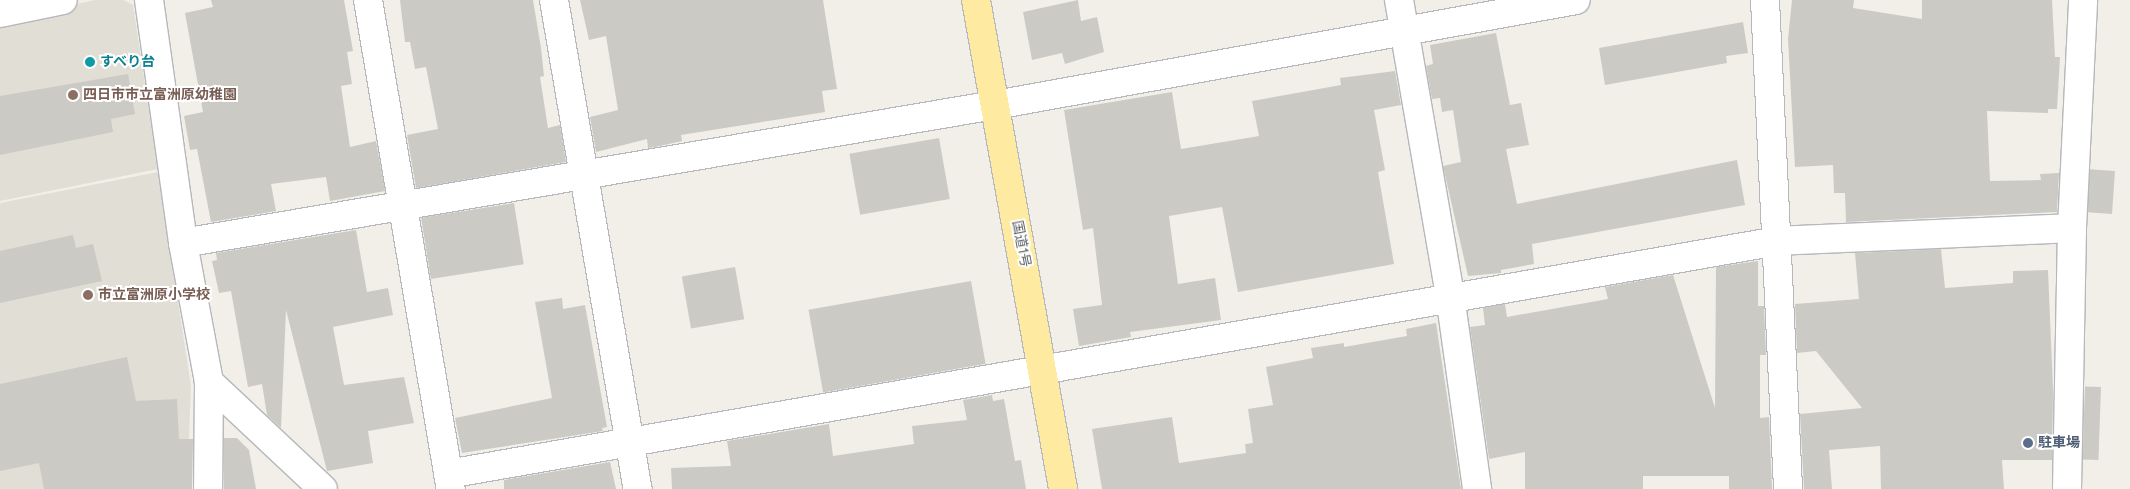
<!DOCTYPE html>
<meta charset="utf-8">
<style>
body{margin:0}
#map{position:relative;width:2130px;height:489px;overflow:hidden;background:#f1efe8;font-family:Figtree,"Noto Sans JP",sans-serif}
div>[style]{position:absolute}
.education>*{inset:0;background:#e1ded6}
.building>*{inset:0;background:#cccac5;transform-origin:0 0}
.roads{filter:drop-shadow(1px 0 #b5b8bc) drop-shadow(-1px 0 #b5b8bc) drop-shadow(0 1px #b5b8bc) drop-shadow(0 -1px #b5b8bc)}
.minor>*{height:28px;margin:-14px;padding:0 14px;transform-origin:14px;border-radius:14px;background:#fff}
.trunk>*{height:28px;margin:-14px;padding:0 14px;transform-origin:14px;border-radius:14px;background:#feeaa1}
.dots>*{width:14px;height:14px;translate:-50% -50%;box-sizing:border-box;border:2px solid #fff;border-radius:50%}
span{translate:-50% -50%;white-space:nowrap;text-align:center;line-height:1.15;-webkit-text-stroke:4px #fff;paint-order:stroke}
.culture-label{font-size:14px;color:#0d838f;font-weight:700}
.left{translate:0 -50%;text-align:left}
.education-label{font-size:14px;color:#785e54;font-weight:700}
.street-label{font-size:14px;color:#5f6368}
.service-label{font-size:14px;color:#4e5e75;font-weight:700}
</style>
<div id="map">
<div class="education">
<div style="clip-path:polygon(95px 0,123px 0,133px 5px,158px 169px,0 201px,0 21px)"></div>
<div style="clip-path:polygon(158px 172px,191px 386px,187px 489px,0 489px,0 203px)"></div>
</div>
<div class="building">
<div style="clip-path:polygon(211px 0,344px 0,353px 51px,347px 52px,352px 84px,341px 86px,350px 147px,376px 141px,385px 191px,330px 201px,326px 177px,271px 184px,276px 211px,211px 222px,197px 149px,190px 150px,184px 116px,203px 112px,185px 13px,213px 7px)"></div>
<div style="clip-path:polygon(400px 0,533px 0,541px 48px,544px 76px,540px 77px,548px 128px,560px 125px,566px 162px,416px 188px,407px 135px,438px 129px,426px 67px,415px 69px,410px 42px,405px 42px)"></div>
<div style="clip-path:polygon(580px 0,823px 0,837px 89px,822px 91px,825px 112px,681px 135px,682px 141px,655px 147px,648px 148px,647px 139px,596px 152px,590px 117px,618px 110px,606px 36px,589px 40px)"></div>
<div style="clip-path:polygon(1078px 0,1081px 21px,1097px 17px,1104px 52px,1065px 64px,1062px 53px,1032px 60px,1023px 12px)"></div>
<div style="clip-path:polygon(1792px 0,1854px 0,1853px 8px,1922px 19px,1922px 0,2052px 0,2055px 57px,2060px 57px,2057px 109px,2048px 109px,2048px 113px,1987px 111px,1990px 181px,2041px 180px,2040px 174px,2059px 173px,2057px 212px,1846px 222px,1845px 193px,1834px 193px,1833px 165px,1795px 167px,1788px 39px)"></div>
<div style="clip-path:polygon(1743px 22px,1748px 53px,1726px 56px,1727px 63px,1605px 85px,1599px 48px)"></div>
<div style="clip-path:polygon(1496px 33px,1510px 105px,1521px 103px,1529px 145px,1506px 149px,1517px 204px,1737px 160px,1745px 205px,1532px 244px,1534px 264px,1501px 270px,1501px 273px,1468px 276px,1443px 166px,1461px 162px,1453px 110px,1442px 112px,1440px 98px,1432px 99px,1426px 66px,1433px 64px,1430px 45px)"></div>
<div style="clip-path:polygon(1395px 71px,1401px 105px,1374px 110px,1385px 170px,1378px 172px,1394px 264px,1238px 292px,1222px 207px,1169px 216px,1178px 284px,1215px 278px,1221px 320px,1130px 332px,1131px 337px,1079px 346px,1073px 309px,1102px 305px,1093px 228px,1083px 230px,1064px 110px,1172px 92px,1181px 149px,1259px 136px,1252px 101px,1341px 85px,1340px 78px)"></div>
<div style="clip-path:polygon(128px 74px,135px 114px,111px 119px,113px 132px,0 155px,0 96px)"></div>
<div style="left:939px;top:138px;width:62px;height:91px;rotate:80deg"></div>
<div style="left:2115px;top:171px;width:43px;height:25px;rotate:94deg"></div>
<div style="left:514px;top:203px;width:62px;height:94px;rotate:81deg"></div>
<div style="clip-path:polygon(356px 230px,367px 292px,388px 288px,393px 315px,333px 327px,344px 385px,404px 377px,414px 423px,368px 431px,373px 463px,327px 471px,286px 310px,281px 428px,267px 415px,262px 384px,248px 387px,231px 291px,219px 293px,212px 261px,217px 260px,216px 253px)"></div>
<div style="clip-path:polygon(73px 235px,76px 248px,93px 244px,102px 281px,0 303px,0 251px)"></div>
<div style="clip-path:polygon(1941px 249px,1945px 288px,2013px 283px,2013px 271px,2048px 270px,2053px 389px,2052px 460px,2002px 460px,2004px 489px,1881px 489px,1880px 446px,1829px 450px,1832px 489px,1804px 489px,1800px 414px,1862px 408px,1816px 351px,1797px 353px,1795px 304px,1859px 299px,1855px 253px)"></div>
<div style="clip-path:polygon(1758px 261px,1758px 306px,1764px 306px,1766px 355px,1760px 355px,1760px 418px,1769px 417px,1772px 489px,1729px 489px,1729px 476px,1643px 476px,1643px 489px,1525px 489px,1525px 452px,1489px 459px,1470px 327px,1485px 325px,1483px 308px,1505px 304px,1507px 317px,1608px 299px,1605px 287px,1673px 275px,1715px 408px,1716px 267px)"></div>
<div style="left:735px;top:267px;width:53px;height:54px;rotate:80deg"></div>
<div style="left:971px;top:281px;width:84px;height:165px;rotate:80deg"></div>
<div style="clip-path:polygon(562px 298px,563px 309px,585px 305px,607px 427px,602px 428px,603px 431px,462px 453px,455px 418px,552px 398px,535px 302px)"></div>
<div style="clip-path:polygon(1436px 323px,1461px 489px,1102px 489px,1092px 429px,1172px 417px,1179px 463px,1246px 453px,1245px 444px,1253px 443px,1248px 409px,1273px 405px,1266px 367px,1313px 358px,1311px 348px,1344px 343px,1344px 347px,1407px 336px,1406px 329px)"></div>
<div style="clip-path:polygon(127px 357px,136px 401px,177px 399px,179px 439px,193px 439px,192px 489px,44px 489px,39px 463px,0 471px,0 384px)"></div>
<div style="left:2101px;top:387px;width:73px;height:16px;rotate:92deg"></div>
<div style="clip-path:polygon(992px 395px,993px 401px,1004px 399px,1015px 461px,1021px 460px,1026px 489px,672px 489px,671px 468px,731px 466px,727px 441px,829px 424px,833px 456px,914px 444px,912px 426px,967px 420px,963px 400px)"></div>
<div style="clip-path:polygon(224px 438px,237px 438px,249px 450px,256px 489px,224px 489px)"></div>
<div style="clip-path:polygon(610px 462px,616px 489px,504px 489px,504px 480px)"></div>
</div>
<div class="roads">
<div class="minor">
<div style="left:149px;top:0;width:245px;rotate:82deg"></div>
<div style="left:183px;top:243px;width:141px;rotate:79.4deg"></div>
<div style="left:209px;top:382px;width:107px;rotate:90.5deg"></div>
<div style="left:368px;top:0;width:496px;rotate:80.4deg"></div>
<div style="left:554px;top:0;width:496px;rotate:80.3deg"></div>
<div style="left:1399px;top:0;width:300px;rotate:80.2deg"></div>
<div style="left:1450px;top:296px;width:195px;rotate:82deg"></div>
<div style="left:1765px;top:0;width:490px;rotate:87.3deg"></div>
<div style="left:0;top:13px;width:64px;rotate:-11.7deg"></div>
<div style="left:183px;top:243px;width:824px;rotate:-9.65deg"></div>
<div style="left:995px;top:105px;width:590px;rotate:-10.24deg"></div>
<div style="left:209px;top:382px;width:156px;rotate:43.2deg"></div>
<div style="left:448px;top:474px;width:1349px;rotate:-9.94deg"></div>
<div style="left:1777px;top:241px;width:295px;rotate:-2.5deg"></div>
<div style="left:2067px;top:489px;width:261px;rotate:-88.9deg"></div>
<div style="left:2072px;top:228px;width:228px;rotate:-87.2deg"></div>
</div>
<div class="trunk">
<div style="left:976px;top:0;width:497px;rotate:79.9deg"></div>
</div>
</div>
<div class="dots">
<div style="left:90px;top:62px;background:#0f9aa8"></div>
<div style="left:73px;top:95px;background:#8d6e63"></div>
<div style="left:88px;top:295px;background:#8d6e63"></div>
<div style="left:2028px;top:443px;background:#5c6f8a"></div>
</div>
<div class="culture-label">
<span class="left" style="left:100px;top:62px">すべり台</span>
</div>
<div class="education-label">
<span class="left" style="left:83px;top:95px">四日市市立富洲原幼稚園</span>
<span class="left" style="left:98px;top:295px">市立富洲原小学校</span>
</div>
<div class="street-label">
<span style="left:1021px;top:244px;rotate:79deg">国道1号</span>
</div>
<div class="service-label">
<span class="left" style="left:2038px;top:443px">駐車場</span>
</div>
</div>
